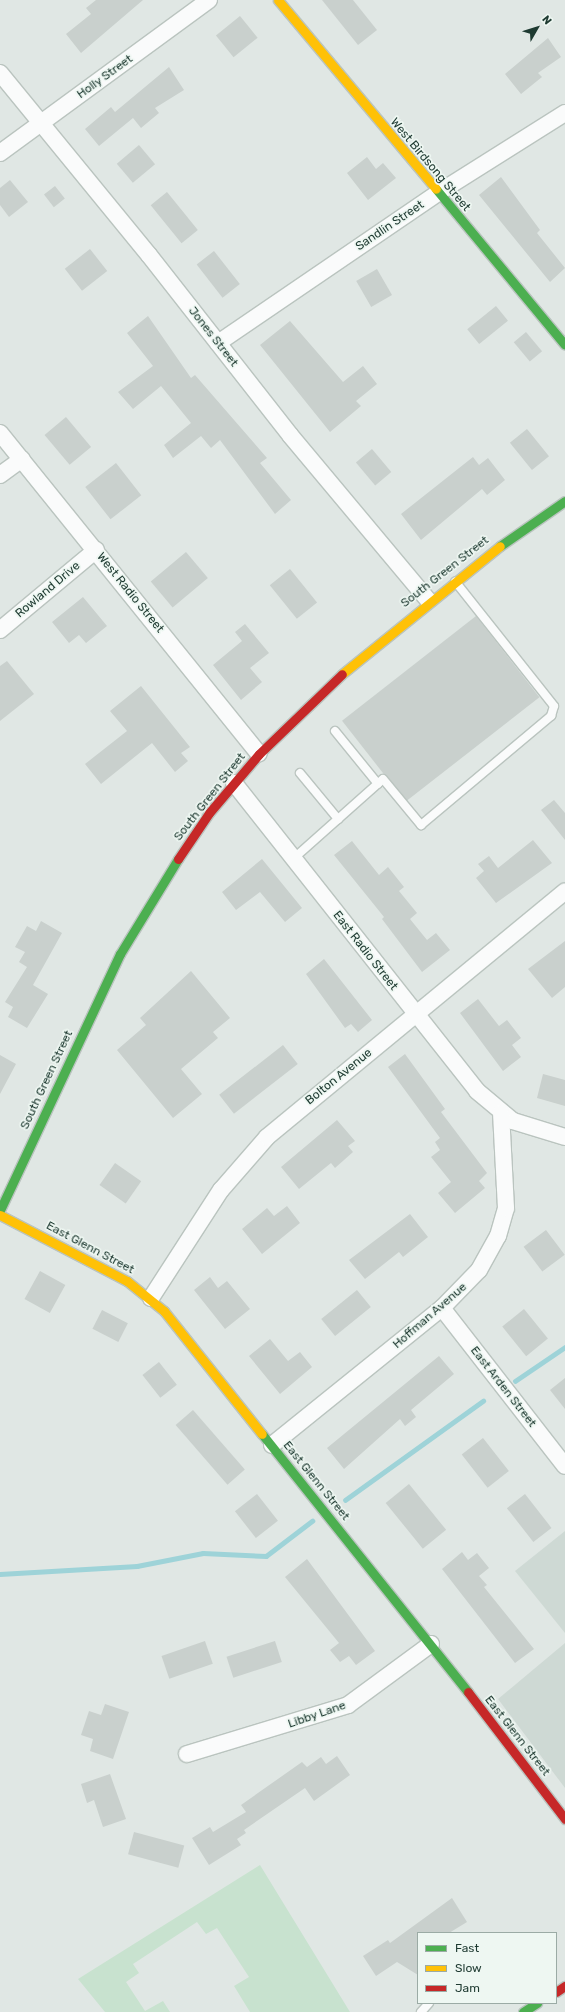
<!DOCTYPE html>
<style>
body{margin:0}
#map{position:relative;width:565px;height:2012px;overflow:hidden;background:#e0e7e4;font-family:Rubik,sans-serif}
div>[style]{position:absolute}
.built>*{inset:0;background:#ced9d4}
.green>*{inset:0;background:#c8e2cf}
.stream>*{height:4.5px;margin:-2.25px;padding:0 2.25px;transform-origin:2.25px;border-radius:2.25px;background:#9ed3d8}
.building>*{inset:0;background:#c9d0cd;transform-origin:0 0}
.roads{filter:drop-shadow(1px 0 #bac4bf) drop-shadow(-1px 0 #bac4bf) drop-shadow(0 1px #bac4bf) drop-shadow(0 -1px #bac4bf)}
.lane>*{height:8px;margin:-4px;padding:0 4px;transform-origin:4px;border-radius:4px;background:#fafbfb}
.street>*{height:16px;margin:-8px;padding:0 8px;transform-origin:8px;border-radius:8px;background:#fafbfb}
.fast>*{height:9px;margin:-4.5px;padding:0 4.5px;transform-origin:4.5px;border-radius:4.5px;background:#4caf50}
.slow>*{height:9px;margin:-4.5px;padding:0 4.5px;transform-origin:4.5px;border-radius:4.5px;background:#ffc107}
.jam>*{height:9px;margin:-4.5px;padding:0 4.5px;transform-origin:4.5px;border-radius:4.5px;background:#c62828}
span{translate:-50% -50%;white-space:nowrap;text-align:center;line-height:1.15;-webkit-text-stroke:3.5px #eef7f2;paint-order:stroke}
.street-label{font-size:12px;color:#1e3a31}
.legend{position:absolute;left:417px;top:1932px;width:140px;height:72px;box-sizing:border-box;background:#eef7f2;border:1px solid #9baba5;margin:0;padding:5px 7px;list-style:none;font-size:12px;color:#1e3a31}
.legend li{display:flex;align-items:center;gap:8px;height:20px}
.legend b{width:20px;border:1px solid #9baba5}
.north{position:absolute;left:517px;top:8px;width:40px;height:40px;-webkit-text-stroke:3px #eef7f2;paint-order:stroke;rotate:51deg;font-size:11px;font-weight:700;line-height:16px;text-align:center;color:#1e3a31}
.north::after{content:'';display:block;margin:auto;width:14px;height:18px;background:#1e3a31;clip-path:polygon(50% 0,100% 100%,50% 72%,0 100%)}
</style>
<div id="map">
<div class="built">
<div style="clip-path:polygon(565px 1531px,565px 1633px,515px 1571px)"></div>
<div style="clip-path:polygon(565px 1643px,565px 1788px,498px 1699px)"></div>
</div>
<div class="green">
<div style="clip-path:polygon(260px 1865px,350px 2012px,250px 2012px,234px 1986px,249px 1977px,217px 1928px,206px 1934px,197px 1922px,133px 1964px,139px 1973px,126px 1982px,145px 2011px,163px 2001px,170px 2012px,105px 2012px,78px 1979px)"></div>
</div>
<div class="stream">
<div style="left:515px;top:1381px;width:60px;rotate:-34.2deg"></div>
<div style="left:345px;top:1500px;width:170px;rotate:-35.7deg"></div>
<div style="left:0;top:1574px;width:137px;rotate:-3.3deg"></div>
<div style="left:137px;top:1566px;width:67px;rotate:-11.1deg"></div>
<div style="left:203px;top:1553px;width:63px;rotate:2.7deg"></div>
<div style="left:266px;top:1556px;width:58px;rotate:-37.3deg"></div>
</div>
<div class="building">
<div style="clip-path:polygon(96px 0,143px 0,81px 53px,66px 34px,91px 14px,86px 8px)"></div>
<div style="clip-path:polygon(322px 0,353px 0,377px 30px,358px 45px)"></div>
<div style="left:240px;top:16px;width:28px;height:31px;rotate:51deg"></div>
<div style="clip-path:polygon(548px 38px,561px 57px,538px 73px,542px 77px,521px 94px,505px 74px)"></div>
<div style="clip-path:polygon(169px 67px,184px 90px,155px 108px,159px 113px,141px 128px,133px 118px,99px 146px,85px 129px,111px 107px,115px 112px)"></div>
<div style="left:139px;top:145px;width:25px;height:29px;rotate:50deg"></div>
<div style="clip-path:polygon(367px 157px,376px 169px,383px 163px,396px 178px,368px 200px,347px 173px)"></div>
<div style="clip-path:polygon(501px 177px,540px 230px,537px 233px,565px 268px,550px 282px,479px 195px)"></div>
<div style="clip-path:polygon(10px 180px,28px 202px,9px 217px,0 205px,0 188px)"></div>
<div style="left:55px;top:186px;width:16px;height:14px;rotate:52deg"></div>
<div style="left:167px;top:192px;width:49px;height:21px;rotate:51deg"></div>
<div style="left:90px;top:249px;width:28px;height:32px;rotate:52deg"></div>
<div style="left:214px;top:251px;width:42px;height:22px;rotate:52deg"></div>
<div style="left:377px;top:269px;width:30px;height:24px;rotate:60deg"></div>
<div style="left:496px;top:306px;width:19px;height:37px;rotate:51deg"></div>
<div style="clip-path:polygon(148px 316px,191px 378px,195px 375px,267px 458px,260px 463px,291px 500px,275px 514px,220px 440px,211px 448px,201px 436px,173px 458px,164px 445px,191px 423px,161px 386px,133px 409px,118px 392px,153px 366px,127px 333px)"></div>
<div style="clip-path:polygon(290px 321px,343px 382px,363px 366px,377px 384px,356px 401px,361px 406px,330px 432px,260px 345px)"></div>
<div style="left:526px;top:332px;width:25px;height:16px;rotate:50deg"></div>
<div style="left:66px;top:417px;width:39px;height:28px;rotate:50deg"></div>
<div style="left:527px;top:429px;width:35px;height:22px;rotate:51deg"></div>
<div style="left:372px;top:449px;width:30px;height:21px;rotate:50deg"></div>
<div style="clip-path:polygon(473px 457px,479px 465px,488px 458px,505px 480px,487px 495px,482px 489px,421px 540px,401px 514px)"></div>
<div style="left:116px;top:463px;width:41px;height:39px;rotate:52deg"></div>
<div style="left:186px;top:552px;width:34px;height:46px;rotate:50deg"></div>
<div style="left:290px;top:569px;width:43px;height:26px;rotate:51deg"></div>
<div style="clip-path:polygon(83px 597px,107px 626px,86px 643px,79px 635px,69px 643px,52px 622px)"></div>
<div style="left:476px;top:616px;width:103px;height:170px;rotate:52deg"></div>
<div style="clip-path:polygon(245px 624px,269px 653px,250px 668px,262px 682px,241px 700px,213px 665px,242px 641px,235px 632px)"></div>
<div style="clip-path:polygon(7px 661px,34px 694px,0 721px,0 666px)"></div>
<div style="clip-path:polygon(141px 686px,190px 747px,181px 753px,188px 761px,175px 772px,152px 743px,101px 784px,85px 764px,127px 731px,110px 711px)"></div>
<div style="clip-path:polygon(554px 800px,565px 813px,565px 840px,541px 810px)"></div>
<div style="clip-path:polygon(533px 840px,552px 863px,496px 903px,476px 878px,484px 871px,478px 864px,489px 856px,498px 868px)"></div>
<div style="clip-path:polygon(352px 841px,379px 875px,388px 867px,404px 887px,399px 891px,417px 913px,410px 919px,427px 940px,436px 933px,450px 950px,422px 972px,382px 919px,384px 917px,334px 855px)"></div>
<div style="clip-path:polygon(262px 859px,302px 908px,285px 922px,260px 892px,236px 910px,222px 892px)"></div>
<div style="clip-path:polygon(41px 921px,62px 933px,33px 985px,48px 994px,27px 1028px,8px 1017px,13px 1007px,5px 1002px,27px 967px,19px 962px,25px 952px,15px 947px,27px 926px,36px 931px)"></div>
<div style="clip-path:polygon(565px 941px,565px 987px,552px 998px,528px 969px)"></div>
<div style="clip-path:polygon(324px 959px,372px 1020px,358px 1032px,351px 1024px,345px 1028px,306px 974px)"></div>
<div style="clip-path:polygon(191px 971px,230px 1018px,213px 1032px,218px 1038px,181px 1069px,202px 1094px,173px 1118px,117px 1050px,146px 1025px,140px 1018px)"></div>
<div style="clip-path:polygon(478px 999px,499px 1026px,507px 1020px,521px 1038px,512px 1045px,521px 1057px,503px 1071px,460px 1013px)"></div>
<div style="left:283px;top:1045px;width:24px;height:81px;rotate:52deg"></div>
<div style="clip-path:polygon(405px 1054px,445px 1109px,441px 1112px,487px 1173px,479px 1181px,485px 1188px,455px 1213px,438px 1193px,451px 1182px,431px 1157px,440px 1150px,435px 1142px,440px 1138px,388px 1067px)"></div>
<div style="clip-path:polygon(0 1055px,16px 1064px,0 1094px)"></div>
<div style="clip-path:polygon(543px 1074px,565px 1080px,565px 1106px,537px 1098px)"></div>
<div style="clip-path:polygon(337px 1120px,355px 1141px,348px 1146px,353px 1152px,335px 1168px,331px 1163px,299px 1189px,281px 1167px)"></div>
<div style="left:115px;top:1163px;width:32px;height:27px;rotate:35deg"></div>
<div style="clip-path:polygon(287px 1206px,300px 1223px,262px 1254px,242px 1229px,267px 1208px,274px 1216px)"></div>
<div style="clip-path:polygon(410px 1214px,428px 1237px,403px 1257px,399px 1252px,365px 1279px,349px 1260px)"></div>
<div style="left:546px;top:1230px;width:31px;height:28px;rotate:53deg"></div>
<div style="left:40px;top:1271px;width:29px;height:32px;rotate:29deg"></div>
<div style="clip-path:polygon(210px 1277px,218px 1288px,227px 1281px,250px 1309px,225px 1329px,194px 1290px)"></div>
<div style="left:357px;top:1290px;width:22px;height:46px;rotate:51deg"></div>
<div style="left:524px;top:1309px;width:38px;height:28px;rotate:51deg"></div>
<div style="left:102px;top:1310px;width:29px;height:21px;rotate:27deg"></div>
<div style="clip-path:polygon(270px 1339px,288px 1361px,300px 1352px,312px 1367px,280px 1394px,249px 1356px)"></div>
<div style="clip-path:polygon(439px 1356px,454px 1374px,411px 1410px,416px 1417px,405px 1426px,400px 1419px,344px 1469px,327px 1448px)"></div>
<div style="left:159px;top:1362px;width:29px;height:21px;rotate:52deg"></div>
<div style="clip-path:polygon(565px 1378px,565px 1409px,550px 1390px)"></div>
<div style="left:193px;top:1410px;width:79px;height:23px;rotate:49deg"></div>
<div style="left:483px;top:1438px;width:42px;height:27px;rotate:52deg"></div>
<div style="left:409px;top:1484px;width:59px;height:30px;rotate:51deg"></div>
<div style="left:257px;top:1494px;width:34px;height:28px;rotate:52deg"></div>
<div style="left:525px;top:1494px;width:43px;height:23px;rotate:52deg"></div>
<div style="clip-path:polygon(462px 1552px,468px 1560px,477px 1553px,489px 1568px,479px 1576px,487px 1585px,484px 1587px,534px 1649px,515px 1663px,442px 1569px)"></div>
<div style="clip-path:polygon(307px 1559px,375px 1651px,356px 1665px,349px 1656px,340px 1662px,330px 1650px,339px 1643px,285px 1577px)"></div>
<div style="left:205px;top:1641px;width:24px;height:46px;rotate:71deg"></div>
<div style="left:275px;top:1641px;width:22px;height:51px;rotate:72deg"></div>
<div style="clip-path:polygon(105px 1704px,129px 1712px,113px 1759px,90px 1751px,93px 1739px,81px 1735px,89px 1711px,101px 1715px)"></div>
<div style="clip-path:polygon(337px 1756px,350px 1775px,314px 1801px,305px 1788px,244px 1830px,246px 1833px,237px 1839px,241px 1845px,209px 1865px,192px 1838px,210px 1827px,213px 1832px,246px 1812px,241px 1805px,302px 1762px,307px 1767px,321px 1757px,326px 1764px)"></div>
<div style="clip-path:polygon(110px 1774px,126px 1819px,103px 1827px,94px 1800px,87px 1803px,81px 1784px)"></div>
<div style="left:134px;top:1832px;width:52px;height:23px;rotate:15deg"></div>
<div style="clip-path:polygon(452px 1898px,467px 1922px,449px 1933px,418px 1933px,418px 1975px,397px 1962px,376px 1976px,363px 1956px,388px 1940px,390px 1943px)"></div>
</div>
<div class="roads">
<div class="lane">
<div style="left:335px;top:731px;width:68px;rotate:50.9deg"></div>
<div style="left:300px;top:773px;width:60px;rotate:50.4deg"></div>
<div style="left:293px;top:859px;width:120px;rotate:-41.6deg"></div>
<div style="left:383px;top:779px;width:60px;rotate:50.4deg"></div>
<div style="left:421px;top:825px;width:170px;rotate:-40deg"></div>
<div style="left:551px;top:716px;width:10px;rotate:-73deg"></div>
<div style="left:554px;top:706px;width:159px;rotate:-128.4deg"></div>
<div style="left:421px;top:2012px;width:12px;rotate:-48deg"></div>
</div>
<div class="street">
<div style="left:0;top:73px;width:235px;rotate:50.7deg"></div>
<div style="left:149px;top:255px;width:229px;rotate:51.9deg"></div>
<div style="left:290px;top:435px;width:215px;rotate:50.1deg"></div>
<div style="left:0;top:153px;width:259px;rotate:-36.2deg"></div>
<div style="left:218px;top:343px;width:266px;rotate:-34.3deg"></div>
<div style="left:438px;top:193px;width:150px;rotate:-32.2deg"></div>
<div style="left:0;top:433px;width:412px;rotate:51.1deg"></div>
<div style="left:0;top:475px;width:27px;rotate:-36deg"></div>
<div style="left:0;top:630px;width:125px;rotate:-39.8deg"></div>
<div style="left:234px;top:783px;width:392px;rotate:51.7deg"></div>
<div style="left:477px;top:1091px;width:47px;rotate:39.8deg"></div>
<div style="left:513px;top:1121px;width:54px;rotate:17.1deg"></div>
<div style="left:151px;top:1298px;width:129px;rotate:-57.1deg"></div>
<div style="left:221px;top:1190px;width:70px;rotate:-49deg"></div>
<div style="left:267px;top:1137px;width:386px;rotate:-39.5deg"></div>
<div style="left:442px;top:1308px;width:200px;rotate:52.1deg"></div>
<div style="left:272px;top:1445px;width:218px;rotate:-38.9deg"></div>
<div style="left:442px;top:1308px;width:53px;rotate:-45.8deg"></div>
<div style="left:479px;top:1270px;width:39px;rotate:-61deg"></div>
<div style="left:498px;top:1236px;width:29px;rotate:-74deg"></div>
<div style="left:506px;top:1208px;width:95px;rotate:-93deg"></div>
<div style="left:187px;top:1754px;width:168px;rotate:-16.9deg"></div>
<div style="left:348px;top:1705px;width:103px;rotate:-36.3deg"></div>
</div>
<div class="fast">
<div style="left:436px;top:189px;width:202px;rotate:50.4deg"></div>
<div style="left:500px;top:546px;width:79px;rotate:-34.7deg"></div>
<div style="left:0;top:1210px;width:283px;rotate:-64.9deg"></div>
<div style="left:120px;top:954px;width:111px;rotate:-58.6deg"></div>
<div style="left:262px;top:1434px;width:330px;rotate:51.4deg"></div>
<div style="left:523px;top:2012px;width:17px;rotate:-33deg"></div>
</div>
<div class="slow">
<div style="left:278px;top:0;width:246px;rotate:50.1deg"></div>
<div style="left:342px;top:674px;width:203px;rotate:-39deg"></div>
<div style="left:0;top:1215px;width:143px;rotate:27.5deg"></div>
<div style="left:127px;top:1281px;width:48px;rotate:39deg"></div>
<div style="left:164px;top:1311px;width:157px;rotate:51.5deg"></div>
</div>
<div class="jam">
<div style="left:178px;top:859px;width:55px;rotate:-56deg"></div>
<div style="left:209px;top:813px;width:77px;rotate:-49.7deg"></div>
<div style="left:259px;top:754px;width:115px;rotate:-43.9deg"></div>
<div style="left:468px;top:1692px;width:160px;rotate:52.6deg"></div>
<div style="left:556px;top:1992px;width:11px;rotate:-34deg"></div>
</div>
</div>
<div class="street-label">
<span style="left:105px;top:77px;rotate:-36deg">Holly Street</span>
<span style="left:430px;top:165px;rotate:50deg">West Birdsong Street</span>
<span style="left:390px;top:226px;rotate:-34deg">Sandlin Street</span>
<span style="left:213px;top:337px;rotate:52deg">Jones Street</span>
<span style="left:445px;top:572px;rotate:-38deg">South Green Street</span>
<span style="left:48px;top:590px;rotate:-40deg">Rowland Drive</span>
<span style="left:130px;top:593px;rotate:51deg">West Radio Street</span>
<span style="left:210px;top:797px;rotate:-52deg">South Green Street</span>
<span style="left:365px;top:951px;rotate:52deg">East Radio Street</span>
<span style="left:339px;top:1077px;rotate:-39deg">Bolton Avenue</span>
<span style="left:47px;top:1080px;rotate:-65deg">South Green Street</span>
<span style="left:90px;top:1248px;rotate:28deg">East Glenn Street</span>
<span style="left:430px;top:1316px;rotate:-41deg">Hoffman Avenue</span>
<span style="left:503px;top:1387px;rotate:52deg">East Arden Street</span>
<span style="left:316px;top:1481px;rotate:51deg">East Glenn Street</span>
<span style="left:317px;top:1715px;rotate:-19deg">Libby Lane</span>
<span style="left:517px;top:1736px;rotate:52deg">East Glenn Street</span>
</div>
<ul class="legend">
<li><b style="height:5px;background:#4caf50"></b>Fast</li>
<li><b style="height:5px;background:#ffc107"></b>Slow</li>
<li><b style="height:5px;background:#c62828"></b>Jam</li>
</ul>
<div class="north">N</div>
</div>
